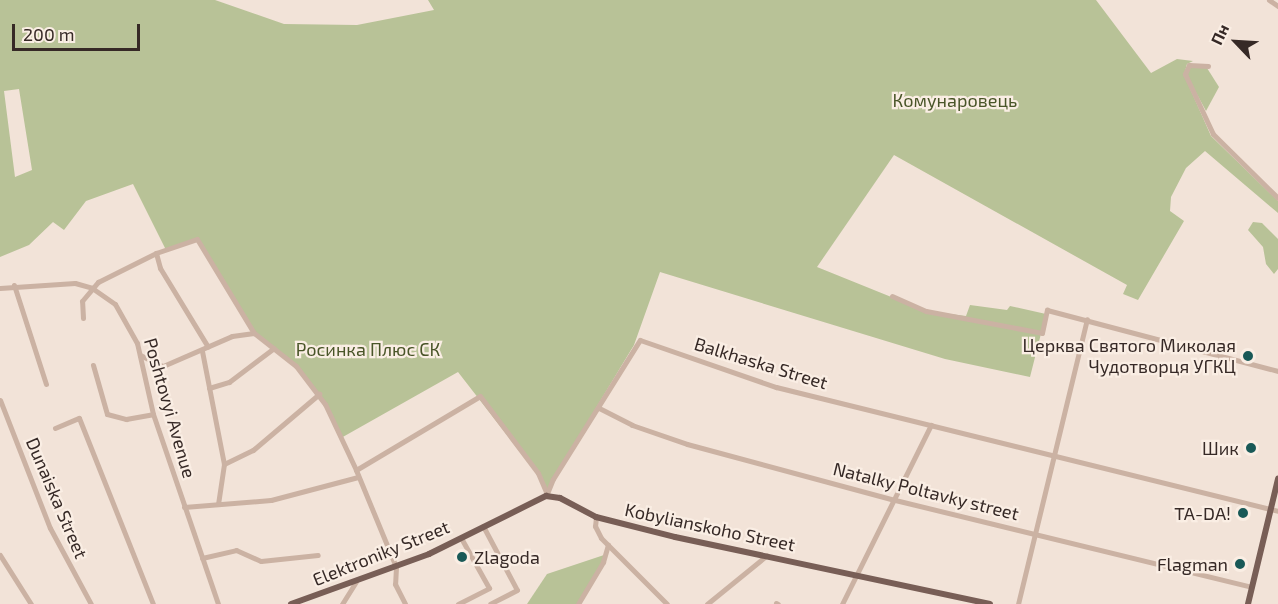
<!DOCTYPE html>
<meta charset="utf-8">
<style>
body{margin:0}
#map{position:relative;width:1278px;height:604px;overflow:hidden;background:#f2e3d8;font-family:"Exo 2",sans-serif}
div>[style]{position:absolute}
.green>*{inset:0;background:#b8c297}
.minor>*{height:5px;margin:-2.5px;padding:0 2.5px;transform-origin:2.5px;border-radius:2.5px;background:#cbb2a3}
.major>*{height:6px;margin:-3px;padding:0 3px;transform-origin:3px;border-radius:3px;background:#785e56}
.dots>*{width:16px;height:16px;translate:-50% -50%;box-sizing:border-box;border:3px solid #faeee4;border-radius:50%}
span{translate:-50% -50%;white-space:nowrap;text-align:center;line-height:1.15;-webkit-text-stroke:4.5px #faeee4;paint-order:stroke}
.park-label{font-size:18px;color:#495528}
.poi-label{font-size:18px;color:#362926}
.right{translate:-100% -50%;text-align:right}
.left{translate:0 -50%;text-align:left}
.street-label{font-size:18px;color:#362926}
.north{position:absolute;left:1206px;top:12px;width:60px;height:60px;-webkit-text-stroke:4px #faeee4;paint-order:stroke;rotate:295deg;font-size:16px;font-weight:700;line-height:24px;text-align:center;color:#362926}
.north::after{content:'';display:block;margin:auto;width:21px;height:27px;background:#362926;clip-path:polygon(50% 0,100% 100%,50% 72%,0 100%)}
.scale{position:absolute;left:12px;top:24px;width:128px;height:27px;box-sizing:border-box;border:3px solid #362926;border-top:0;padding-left:8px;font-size:18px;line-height:21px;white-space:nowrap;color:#362926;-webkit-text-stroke:4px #faeee4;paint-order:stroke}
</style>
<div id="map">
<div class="green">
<div style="clip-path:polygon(evenodd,0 0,215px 0,284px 24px,357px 25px,434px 10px,428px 0,1096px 0,1151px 73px,1177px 59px,1193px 61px,1187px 64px,1184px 75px,1211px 136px,1278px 201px,1278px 213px,1205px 151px,1186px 168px,1171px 197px,1170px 211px,1184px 221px,1138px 300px,1123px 294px,1127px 285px,894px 155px,817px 267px,926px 311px,966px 316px,970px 305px,1007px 310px,1010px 306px,1046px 314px,1030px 377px,945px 359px,660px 272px,634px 345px,553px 479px,546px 496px,544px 483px,458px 372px,341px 438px,325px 404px,303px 373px,254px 333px,197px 239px,166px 250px,133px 184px,86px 201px,64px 230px,53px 222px,29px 245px,0 257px,0 0,19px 89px,32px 170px,15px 177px,4px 91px,19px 89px)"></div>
<div style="clip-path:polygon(1189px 67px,1207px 68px,1219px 87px,1206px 111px,1187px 76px)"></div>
<div style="clip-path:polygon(1253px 222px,1262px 223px,1278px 239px,1278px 269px,1274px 274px,1266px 264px,1263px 247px,1248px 230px)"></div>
<div style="clip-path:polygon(607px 554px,578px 604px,527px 604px,547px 574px)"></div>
</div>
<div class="minor">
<div style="left:1269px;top:0;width:11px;rotate:34deg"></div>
<div style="left:1208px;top:66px;width:19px;rotate:-177deg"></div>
<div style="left:1189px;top:65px;width:10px;rotate:114deg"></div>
<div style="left:1185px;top:74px;width:66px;rotate:65deg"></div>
<div style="left:1213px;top:134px;width:91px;rotate:44.6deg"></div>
<div style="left:156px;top:253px;width:16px;rotate:75deg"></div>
<div style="left:160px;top:268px;width:92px;rotate:58.7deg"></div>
<div style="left:14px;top:285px;width:104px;rotate:72.1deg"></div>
<div style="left:0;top:288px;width:75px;rotate:-3.8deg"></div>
<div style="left:75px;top:283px;width:18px;rotate:16deg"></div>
<div style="left:92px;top:288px;width:28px;rotate:35deg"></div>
<div style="left:115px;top:304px;width:45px;rotate:60.6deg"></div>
<div style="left:137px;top:343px;width:73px;rotate:77.3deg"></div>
<div style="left:153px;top:414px;width:201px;rotate:71.1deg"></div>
<div style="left:892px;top:296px;width:37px;rotate:24deg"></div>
<div style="left:926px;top:311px;width:118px;rotate:10.7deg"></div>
<div style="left:1042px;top:333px;width:24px;rotate:-78deg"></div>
<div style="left:1047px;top:310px;width:239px;rotate:14.8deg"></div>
<div style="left:83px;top:318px;width:17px;rotate:-93deg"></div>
<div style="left:82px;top:301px;width:25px;rotate:-50deg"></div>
<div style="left:98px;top:282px;width:65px;rotate:-26.6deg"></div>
<div style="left:156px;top:253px;width:43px;rotate:-18.9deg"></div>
<div style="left:197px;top:239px;width:110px;rotate:58.8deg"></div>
<div style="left:202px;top:351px;width:115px;rotate:79deg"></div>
<div style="left:224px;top:464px;width:40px;rotate:98.5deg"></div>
<div style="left:140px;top:355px;width:25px;rotate:26deg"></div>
<div style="left:163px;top:366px;width:75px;rotate:-23.5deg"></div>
<div style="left:232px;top:336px;width:22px;rotate:-8deg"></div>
<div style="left:254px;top:333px;width:53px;rotate:38.2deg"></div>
<div style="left:296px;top:366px;width:48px;rotate:52.7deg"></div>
<div style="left:325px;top:404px;width:73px;rotate:64.8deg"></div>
<div style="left:356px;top:470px;width:105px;rotate:67.6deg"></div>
<div style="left:396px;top:567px;width:17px;rotate:93deg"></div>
<div style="left:395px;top:584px;width:22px;rotate:63deg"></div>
<div style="left:93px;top:365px;width:51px;rotate:74.1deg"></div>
<div style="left:107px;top:414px;width:20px;rotate:15deg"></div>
<div style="left:126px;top:419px;width:27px;rotate:-10deg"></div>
<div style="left:209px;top:388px;width:21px;rotate:-17deg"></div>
<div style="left:229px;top:382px;width:56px;rotate:-37.1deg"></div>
<div style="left:0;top:400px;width:137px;rotate:68.7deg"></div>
<div style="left:50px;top:528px;width:86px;rotate:61.7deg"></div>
<div style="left:599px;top:408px;width:37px;rotate:27deg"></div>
<div style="left:632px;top:425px;width:58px;rotate:19.1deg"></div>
<div style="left:687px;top:444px;width:215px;rotate:15.1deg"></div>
<div style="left:895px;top:500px;width:367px;rotate:13.7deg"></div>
<div style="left:55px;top:428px;width:26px;rotate:-23deg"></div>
<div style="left:79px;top:418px;width:200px;rotate:68.3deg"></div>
<div style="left:224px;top:464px;width:32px;rotate:-26deg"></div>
<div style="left:253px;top:450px;width:87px;rotate:-40.3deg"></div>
<div style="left:356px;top:470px;width:144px;rotate:-30.8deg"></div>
<div style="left:480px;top:396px;width:96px;rotate:53deg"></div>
<div style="left:538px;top:473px;width:21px;rotate:67deg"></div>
<div style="left:546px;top:496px;width:18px;rotate:-68deg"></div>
<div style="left:553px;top:479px;width:164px;rotate:-58deg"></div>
<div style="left:640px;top:340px;width:144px;rotate:19.1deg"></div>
<div style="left:776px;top:387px;width:517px;rotate:13.87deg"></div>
<div style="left:184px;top:507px;width:87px;rotate:-4.6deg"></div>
<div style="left:271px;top:500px;width:90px;rotate:-14.8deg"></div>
<div style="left:596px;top:517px;width:9px;rotate:96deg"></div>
<div style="left:595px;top:526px;width:13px;rotate:63deg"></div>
<div style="left:601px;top:538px;width:93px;rotate:45deg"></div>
<div style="left:483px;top:526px;width:72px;rotate:62deg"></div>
<div style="left:517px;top:590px;width:30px;rotate:153deg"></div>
<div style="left:0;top:555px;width:58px;rotate:57.7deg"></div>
<div style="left:202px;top:558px;width:35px;rotate:-13deg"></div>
<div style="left:236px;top:550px;width:27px;rotate:24deg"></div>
<div style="left:261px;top:561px;width:57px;rotate:-6deg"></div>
<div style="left:776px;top:603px;width:2px;rotate:27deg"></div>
<div style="left:342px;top:604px;width:26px;rotate:-58deg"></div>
<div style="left:458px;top:604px;width:35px;rotate:-27deg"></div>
<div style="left:489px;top:588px;width:57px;rotate:-119.2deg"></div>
<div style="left:578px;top:604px;width:49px;rotate:-59.2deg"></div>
<div style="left:603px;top:562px;width:18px;rotate:-74deg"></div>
<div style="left:707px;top:604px;width:77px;rotate:-39.2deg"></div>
<div style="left:842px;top:604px;width:200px;rotate:-63.6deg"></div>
<div style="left:1018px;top:604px;width:293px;rotate:-76.4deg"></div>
</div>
<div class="major">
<div style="left:291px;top:604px;width:147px;rotate:-19.9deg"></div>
<div style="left:429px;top:554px;width:131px;rotate:-26.4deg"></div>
<div style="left:546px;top:496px;width:14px;rotate:8deg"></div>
<div style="left:560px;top:498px;width:41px;rotate:27.8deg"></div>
<div style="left:596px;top:517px;width:81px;rotate:14.2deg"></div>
<div style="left:675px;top:537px;width:322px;rotate:12deg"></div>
<div style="left:1248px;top:604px;width:129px;rotate:-76.5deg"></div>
</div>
<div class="dots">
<div style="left:1248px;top:356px;background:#195957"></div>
<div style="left:1251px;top:448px;background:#195957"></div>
<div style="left:1243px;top:513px;background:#195957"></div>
<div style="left:462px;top:557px;background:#195957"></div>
<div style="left:1240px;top:564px;background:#195957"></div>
</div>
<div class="park-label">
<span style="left:955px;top:100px">Комунаровець</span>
<span style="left:368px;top:349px">Росинка Плюс СК</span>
</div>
<div class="poi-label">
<span class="right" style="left:1236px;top:356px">Церква Святого Миколая<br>Чудотворця УГКЦ</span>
<span class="right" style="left:1239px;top:448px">Шик</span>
<span class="right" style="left:1231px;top:513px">TA-DA!</span>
<span class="left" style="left:474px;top:557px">Zlagoda</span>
<span class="right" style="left:1228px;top:564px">Flagman</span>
</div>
<div class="street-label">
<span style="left:761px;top:363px;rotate:17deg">Balkhaska Street</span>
<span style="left:170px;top:408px;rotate:74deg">Poshtovyi Avenue</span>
<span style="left:926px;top:491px;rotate:14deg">Natalky Poltavky street</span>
<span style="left:57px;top:498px;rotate:67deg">Dunaiska Street</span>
<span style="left:710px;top:527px;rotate:12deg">Kobylianskoho Street</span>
<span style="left:381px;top:553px;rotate:-22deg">Elektroniky Street</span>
</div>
<div class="north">Пн</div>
<div class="scale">200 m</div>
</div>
